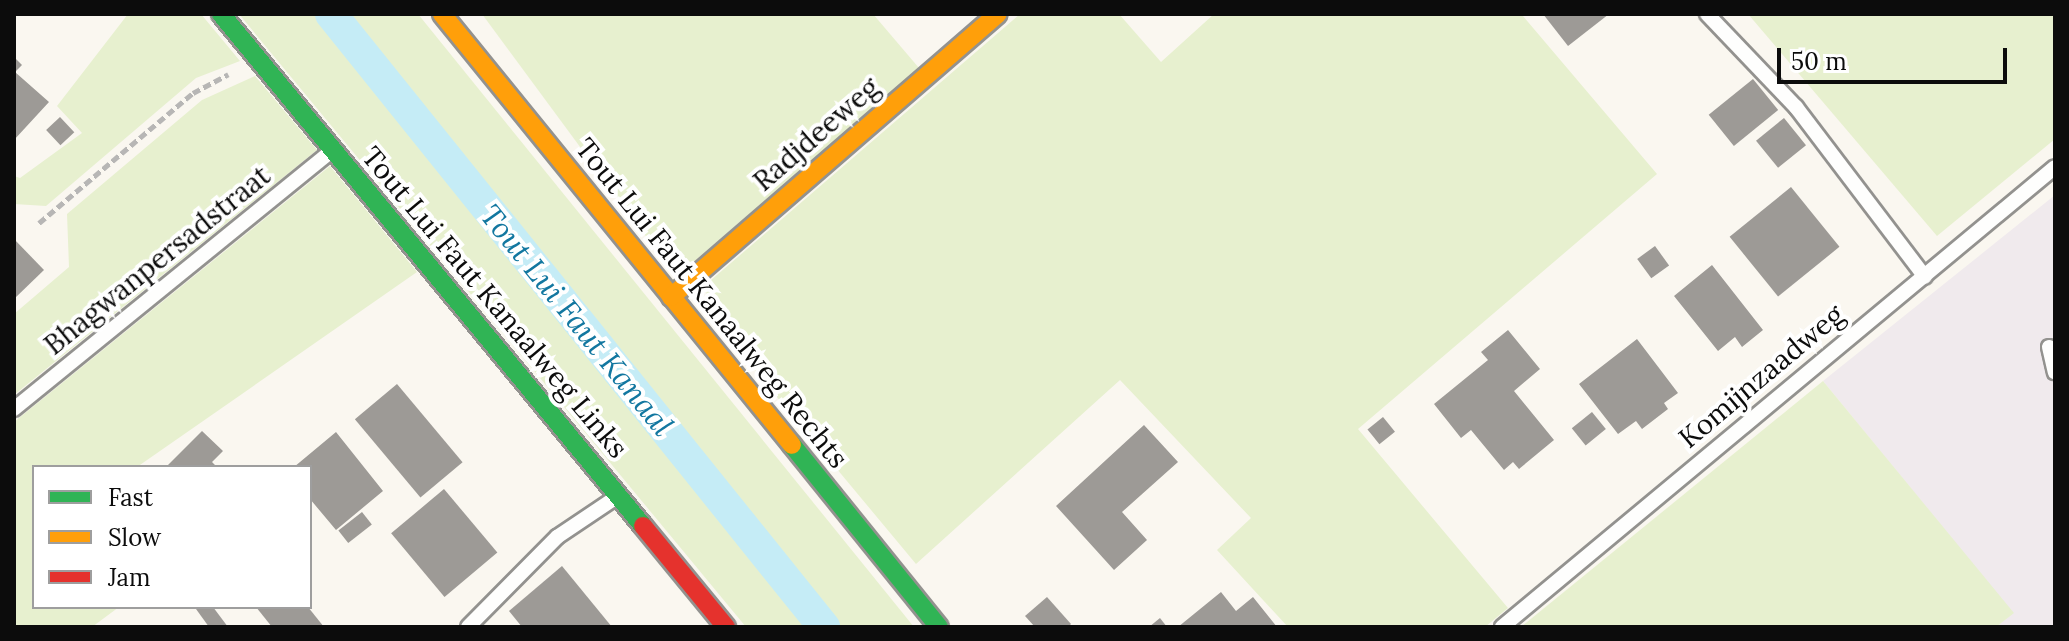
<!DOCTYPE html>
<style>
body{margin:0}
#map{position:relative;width:2069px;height:641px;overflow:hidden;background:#faf7f0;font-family:Lora,serif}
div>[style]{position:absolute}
.industrial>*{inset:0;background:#f0eaed}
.green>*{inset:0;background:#e7f0cf}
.canal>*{height:32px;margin:-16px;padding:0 16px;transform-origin:16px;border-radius:16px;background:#c5ecf6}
.building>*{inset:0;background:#9d9a96;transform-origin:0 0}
.path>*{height:5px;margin-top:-2.5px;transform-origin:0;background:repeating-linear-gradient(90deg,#b7b6b5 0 8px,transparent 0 12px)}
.roads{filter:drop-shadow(2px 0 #93928f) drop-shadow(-2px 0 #93928f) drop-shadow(0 2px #93928f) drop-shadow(0 -2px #93928f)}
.lane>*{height:14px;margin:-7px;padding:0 7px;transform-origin:7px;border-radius:7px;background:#fefefd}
.fast>*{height:18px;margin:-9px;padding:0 9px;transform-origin:9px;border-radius:9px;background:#30b455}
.slow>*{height:18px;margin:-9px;padding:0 9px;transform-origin:9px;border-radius:9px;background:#ff9f0a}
.jam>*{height:18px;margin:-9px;padding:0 9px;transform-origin:9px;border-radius:9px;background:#e5322d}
span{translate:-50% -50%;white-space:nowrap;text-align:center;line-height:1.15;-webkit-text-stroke:8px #fff;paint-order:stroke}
.street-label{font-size:28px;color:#0c0c0c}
.water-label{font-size:30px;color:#1277a0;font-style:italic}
.frame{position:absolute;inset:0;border:16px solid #0c0c0c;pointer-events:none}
.legend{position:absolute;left:32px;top:465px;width:280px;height:144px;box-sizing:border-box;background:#fff;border:2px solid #9e9e9e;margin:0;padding:10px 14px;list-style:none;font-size:24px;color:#0c0c0c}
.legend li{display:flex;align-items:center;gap:16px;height:40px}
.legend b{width:40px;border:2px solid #9e9e9e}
.scale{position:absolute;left:1777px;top:48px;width:230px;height:36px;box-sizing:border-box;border:4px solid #0c0c0c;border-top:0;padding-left:10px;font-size:24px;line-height:28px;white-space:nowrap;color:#0c0c0c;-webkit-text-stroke:6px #fff;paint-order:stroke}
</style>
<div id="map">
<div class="industrial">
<div style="clip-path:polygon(2055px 195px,2055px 627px,1996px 627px,2013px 613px,1823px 381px)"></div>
</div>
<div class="green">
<div style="clip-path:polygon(128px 14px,201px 14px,240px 61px,196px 78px,46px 206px,14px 204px,14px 176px,20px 178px,82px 133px,57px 106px)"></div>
<div style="clip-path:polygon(239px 14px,418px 14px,914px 627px,746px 627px)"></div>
<div style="clip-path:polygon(482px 14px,873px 14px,919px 68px,676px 277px)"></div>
<div style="clip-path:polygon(1020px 14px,1119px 14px,1161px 62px,1214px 14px,1526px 14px,1523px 16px,1657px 174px,1358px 429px,1508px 608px,1485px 627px,1288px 627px,1217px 550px,1251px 518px,1120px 380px,916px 564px,702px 307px,710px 281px)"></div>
<div style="clip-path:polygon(1748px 14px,2055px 14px,2055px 139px,1937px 236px)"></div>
<div style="clip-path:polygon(255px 76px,317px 150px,14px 395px,14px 314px,69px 267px,67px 214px,202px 100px)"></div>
<div style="clip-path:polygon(330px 166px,417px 272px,137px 467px,34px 467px,34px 607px,119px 607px,92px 627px,14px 627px,14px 422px)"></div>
<div style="clip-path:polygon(1823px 381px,2014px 613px,1996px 627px,1521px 627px)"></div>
</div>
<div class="canal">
<div style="left:331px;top:14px;width:787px;rotate:51.19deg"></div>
</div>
<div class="building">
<div style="clip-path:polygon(1543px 14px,1609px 14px,1568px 46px)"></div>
<div style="clip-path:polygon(14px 57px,22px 65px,15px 72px,49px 102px,14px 140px)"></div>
<div style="left:1753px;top:79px;width:40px;height:57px;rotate:51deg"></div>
<div style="left:60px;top:117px;width:21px;height:19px;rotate:47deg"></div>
<div style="left:1784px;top:118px;width:35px;height:36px;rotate:51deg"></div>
<div style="left:1791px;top:187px;width:77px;height:79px;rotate:51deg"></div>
<div style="clip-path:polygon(14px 239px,44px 270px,14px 299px)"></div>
<div style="left:1655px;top:246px;width:24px;height:22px;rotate:54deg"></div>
<div style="clip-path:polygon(1712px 265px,1763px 330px,1742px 347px,1735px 337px,1718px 351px,1674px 296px)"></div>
<div style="clip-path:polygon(1508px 330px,1540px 369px,1514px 391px,1554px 440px,1519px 469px,1513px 462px,1504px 470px,1471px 430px,1461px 438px,1434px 404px,1488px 360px,1481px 352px)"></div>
<div style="clip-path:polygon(1637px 339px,1678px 393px,1664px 403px,1668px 409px,1642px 429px,1636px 421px,1618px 434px,1579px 384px)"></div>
<div style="left:397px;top:384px;width:102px;height:55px;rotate:50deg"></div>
<div style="left:1592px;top:412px;width:22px;height:26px;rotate:51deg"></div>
<div style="left:1383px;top:417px;width:19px;height:20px;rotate:51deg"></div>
<div style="clip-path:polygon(1144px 425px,1178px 462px,1122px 512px,1147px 540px,1114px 570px,1056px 506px)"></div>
<div style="clip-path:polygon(202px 431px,223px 451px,212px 462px,217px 467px,166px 467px)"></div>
<div style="clip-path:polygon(336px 432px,383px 491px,336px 530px,310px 499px,310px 467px,294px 467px)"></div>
<div style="left:444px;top:489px;width:83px;height:69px;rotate:50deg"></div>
<div style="left:362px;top:512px;width:16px;height:30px;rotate:52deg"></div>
<div style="clip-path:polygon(562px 566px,612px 627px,522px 627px,509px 611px)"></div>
<div style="clip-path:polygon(1221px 592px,1236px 611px,1253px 597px,1277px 627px,1178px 627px)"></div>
<div style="clip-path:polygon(1047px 597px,1071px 624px,1068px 627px,1035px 627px,1025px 616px)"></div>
<div style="clip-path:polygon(199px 607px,213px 607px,228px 627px,209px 627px,196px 609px)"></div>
<div style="clip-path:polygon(256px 607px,308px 607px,324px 627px,272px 627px)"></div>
<div style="clip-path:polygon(1160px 618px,1167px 627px,1149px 627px)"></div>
</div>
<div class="path">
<div style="left:39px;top:223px;width:202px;rotate:-40.2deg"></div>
<div style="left:193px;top:93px;width:40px;rotate:-28deg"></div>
</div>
<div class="roads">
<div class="lane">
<div style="left:1707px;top:14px;width:129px;rotate:46.3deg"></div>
<div style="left:1796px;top:107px;width:213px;rotate:52.8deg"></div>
<div style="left:2049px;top:347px;width:26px;rotate:77deg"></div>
<div style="left:14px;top:409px;width:409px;rotate:-39.1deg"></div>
<div style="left:468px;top:627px;width:127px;rotate:-45.3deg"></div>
<div style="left:557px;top:537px;width:70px;rotate:-33.9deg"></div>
<div style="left:1502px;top:627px;width:719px;rotate:-39.75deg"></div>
</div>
<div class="fast">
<div style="left:221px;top:14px;width:663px;rotate:50.5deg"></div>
<div style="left:792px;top:445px;width:234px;rotate:51.1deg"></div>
</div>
<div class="slow">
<div style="left:442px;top:14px;width:555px;rotate:50.92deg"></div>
<div style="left:671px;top:297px;width:432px;rotate:-40.9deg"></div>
</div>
<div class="jam">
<div style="left:643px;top:526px;width:131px;rotate:50.6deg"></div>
</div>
</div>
<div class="street-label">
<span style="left:816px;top:134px;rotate:-41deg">Radjdeeweg</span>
<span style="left:157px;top:260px;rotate:-39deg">Bhagwanpersadstraat</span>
<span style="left:495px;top:302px;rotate:50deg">Tout Lui Faut Kanaalweg Links</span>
<span style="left:712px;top:303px;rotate:51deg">Tout Lui Faut Kanaalweg Rechts</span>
<span style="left:1761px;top:376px;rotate:-40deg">Komijnzaadweg</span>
</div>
<div class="water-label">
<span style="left:577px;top:320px;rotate:51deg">Tout Lui Faut Kanaal</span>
</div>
<div class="frame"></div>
<ul class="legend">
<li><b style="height:10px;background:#30b455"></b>Fast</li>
<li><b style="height:10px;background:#ff9f0a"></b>Slow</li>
<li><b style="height:10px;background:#e5322d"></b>Jam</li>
</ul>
<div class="scale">50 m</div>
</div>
